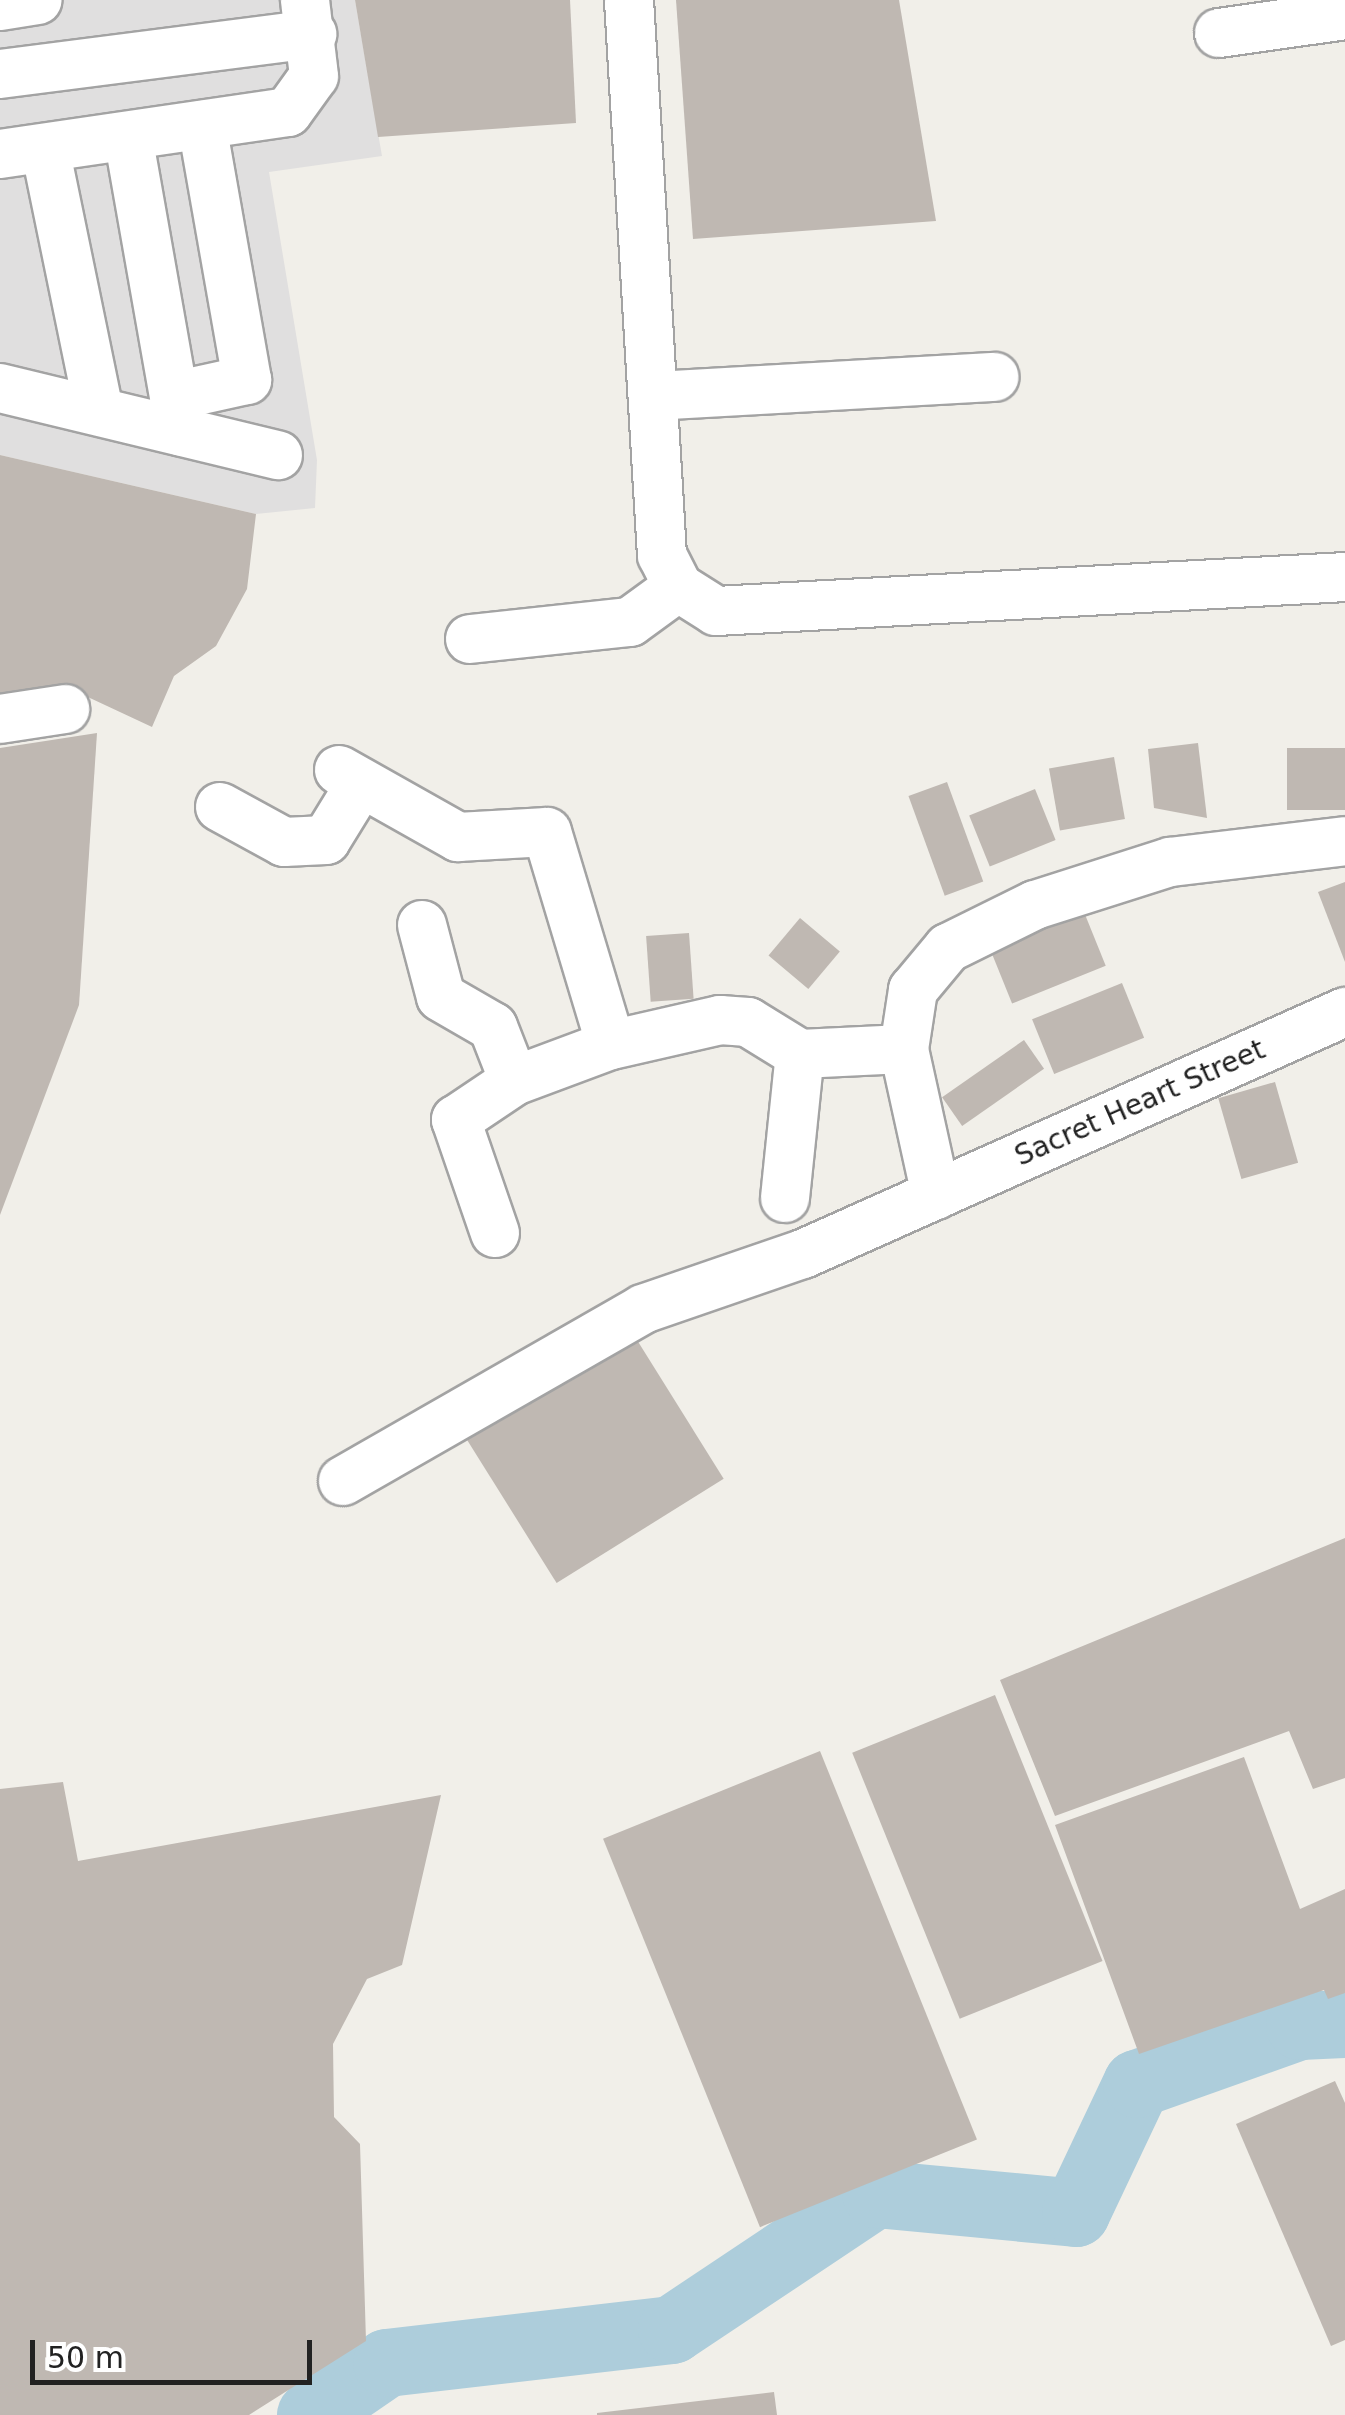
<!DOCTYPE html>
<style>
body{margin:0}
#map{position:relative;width:1345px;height:2415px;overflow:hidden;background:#f1efe9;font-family:"DejaVu Sans",sans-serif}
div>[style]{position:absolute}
.residential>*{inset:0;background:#e0dfdf}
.river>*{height:68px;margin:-34px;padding:0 34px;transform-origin:34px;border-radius:34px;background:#adcddb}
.building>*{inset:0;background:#bfb8b2;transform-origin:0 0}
.roads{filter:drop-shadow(2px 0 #a3a3a3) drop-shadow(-2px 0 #a3a3a3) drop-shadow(0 2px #a3a3a3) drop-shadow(0 -2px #a3a3a3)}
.minor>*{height:48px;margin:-24px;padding:0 24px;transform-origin:24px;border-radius:24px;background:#fff}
span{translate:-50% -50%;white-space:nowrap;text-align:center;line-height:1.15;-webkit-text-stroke:8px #fff;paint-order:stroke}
.street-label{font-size:28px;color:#222}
.scale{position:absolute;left:30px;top:2340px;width:282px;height:45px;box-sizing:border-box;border:5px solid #222;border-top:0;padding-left:12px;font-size:30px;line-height:35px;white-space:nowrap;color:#222;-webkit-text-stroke:8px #fff;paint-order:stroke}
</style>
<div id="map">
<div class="residential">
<div style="clip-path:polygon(0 0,355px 0,382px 156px,269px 172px,317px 460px,315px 508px,256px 514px,0 455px)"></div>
</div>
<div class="river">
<div style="left:311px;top:2415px;width:92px;rotate:-34.4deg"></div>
<div style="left:387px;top:2363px;width:287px;rotate:-6.6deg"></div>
<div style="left:672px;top:2330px;width:245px;rotate:-33.7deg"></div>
<div style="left:876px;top:2194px;width:201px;rotate:5.4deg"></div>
<div style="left:1076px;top:2213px;width:143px;rotate:-64.7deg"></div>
<div style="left:1137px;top:2084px;width:173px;rotate:-19.6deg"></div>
<div style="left:1300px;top:2026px;width:45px;rotate:-2.5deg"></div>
</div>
<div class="building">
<div style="clip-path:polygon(355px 0,570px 0,576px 123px,378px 137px)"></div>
<div style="clip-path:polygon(676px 0,899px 0,936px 221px,693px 239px)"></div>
<div style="clip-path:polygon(0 455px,256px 514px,247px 589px,216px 646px,174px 676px,152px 727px,60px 684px,0 693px)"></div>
<div style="clip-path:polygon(97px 733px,79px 1005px,0 1215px,0 748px)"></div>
<div style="clip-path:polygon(1198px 743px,1207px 818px,1154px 808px,1148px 749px)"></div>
<div style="left:1345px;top:748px;width:62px;height:58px;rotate:90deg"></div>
<div style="left:1114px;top:757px;width:63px;height:66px;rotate:80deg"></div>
<div style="left:947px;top:782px;width:106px;height:41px;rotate:70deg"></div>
<div style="left:1035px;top:789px;width:55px;height:71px;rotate:68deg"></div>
<div style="clip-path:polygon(1345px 882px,1345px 962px,1318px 892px)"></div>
<div style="left:1084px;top:912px;width:58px;height:101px;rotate:68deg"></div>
<div style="left:800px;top:918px;width:52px;height:49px;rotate:40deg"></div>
<div style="left:689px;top:933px;width:66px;height:43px;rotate:86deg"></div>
<div style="left:1122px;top:983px;width:59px;height:97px;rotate:68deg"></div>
<div style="left:1024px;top:1040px;width:35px;height:100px;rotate:55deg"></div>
<div style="left:1275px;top:1082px;width:84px;height:59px;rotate:74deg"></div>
<div style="left:632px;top:1332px;width:173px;height:197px;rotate:58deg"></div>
<div style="clip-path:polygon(1345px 1538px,1345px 1778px,1313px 1789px,1289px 1731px,1055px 1816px,1000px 1680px)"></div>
<div style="left:995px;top:1695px;width:287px;height:154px;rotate:68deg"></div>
<div style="left:820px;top:1751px;width:419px;height:234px;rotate:68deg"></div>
<div style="clip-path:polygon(1244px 1757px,1300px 1909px,1345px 1889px,1345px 1993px,1328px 1999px,1324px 1990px,1139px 2054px,1055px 1825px)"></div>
<div style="clip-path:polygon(63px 1782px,78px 1861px,441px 1795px,402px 1965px,367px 1979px,333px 2044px,334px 2117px,360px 2144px,366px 2341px,249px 2415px,0 2415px,0 1789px)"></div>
<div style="clip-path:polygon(1335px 2081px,1345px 2103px,1345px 2340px,1331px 2346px,1236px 2124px)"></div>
<div style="clip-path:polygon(774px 2392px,777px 2415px,597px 2415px,597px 2413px)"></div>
</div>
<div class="roads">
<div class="minor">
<div style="left:629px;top:0;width:556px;rotate:86.6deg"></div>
<div style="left:662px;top:555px;width:36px;rotate:63deg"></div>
<div style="left:678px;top:587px;width:45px;rotate:32.3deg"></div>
<div style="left:716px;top:611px;width:630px;rotate:-3.09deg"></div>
<div style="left:0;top:6px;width:38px;rotate:-9deg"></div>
<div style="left:1219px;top:33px;width:127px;rotate:-8.1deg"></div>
<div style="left:0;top:74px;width:315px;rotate:-7.3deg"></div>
<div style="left:128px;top:136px;width:300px;rotate:80deg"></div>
<div style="left:45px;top:148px;width:268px;rotate:78.4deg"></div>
<div style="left:0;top:154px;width:291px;rotate:-8.3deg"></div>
<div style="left:288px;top:112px;width:44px;rotate:-54.2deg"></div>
<div style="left:314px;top:76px;width:77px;rotate:-96.8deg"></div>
<div style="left:0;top:388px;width:286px;rotate:13.6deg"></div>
<div style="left:174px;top:396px;width:75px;rotate:-12.4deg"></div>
<div style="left:247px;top:380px;width:259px;rotate:-100deg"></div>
<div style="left:653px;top:396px;width:342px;rotate:-3.2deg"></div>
<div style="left:470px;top:639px;width:161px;rotate:-6.1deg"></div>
<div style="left:630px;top:622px;width:59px;rotate:-36.1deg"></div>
<div style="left:0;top:719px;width:66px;rotate:-8.7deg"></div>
<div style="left:339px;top:770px;width:137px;rotate:29.4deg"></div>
<div style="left:458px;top:837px;width:89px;rotate:-3.2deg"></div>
<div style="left:547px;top:832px;width:222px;rotate:73.3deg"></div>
<div style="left:220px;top:807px;width:73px;rotate:28.7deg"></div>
<div style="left:284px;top:842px;width:42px;rotate:-2.7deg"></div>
<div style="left:326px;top:840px;width:67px;rotate:-58.4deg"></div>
<div style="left:422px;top:925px;width:74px;rotate:75.2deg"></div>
<div style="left:441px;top:997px;width:60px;rotate:30deg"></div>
<div style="left:493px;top:1027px;width:58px;rotate:68.7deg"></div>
<div style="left:936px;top:1195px;width:149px;rotate:-102.4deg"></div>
<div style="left:904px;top:1049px;width:60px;rotate:-81.3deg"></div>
<div style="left:913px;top:990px;width:55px;rotate:-50.2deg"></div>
<div style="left:948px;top:948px;width:97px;rotate:-26.3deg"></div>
<div style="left:1035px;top:905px;width:142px;rotate:-17.7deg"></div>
<div style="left:1170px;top:862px;width:176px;rotate:-6.8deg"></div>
<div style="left:785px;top:1198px;width:145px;rotate:-84.1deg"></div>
<div style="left:495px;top:1233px;width:120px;rotate:-109deg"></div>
<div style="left:456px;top:1120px;width:70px;rotate:-33.9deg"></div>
<div style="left:514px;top:1081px;width:103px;rotate:-20.4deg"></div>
<div style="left:611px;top:1045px;width:112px;rotate:-12.9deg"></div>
<div style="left:720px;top:1020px;width:28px;rotate:4deg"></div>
<div style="left:748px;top:1022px;width:61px;rotate:31.6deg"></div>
<div style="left:800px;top:1054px;width:104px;rotate:-2.8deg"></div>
<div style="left:343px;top:1481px;width:346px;rotate:-29.8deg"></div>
<div style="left:643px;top:1309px;width:169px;rotate:-19deg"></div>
<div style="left:803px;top:1254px;width:594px;rotate:-24.06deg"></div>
</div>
</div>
<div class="street-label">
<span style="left:1140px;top:1103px;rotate:-24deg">Sacret Heart Street</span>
</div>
<div class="scale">50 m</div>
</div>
